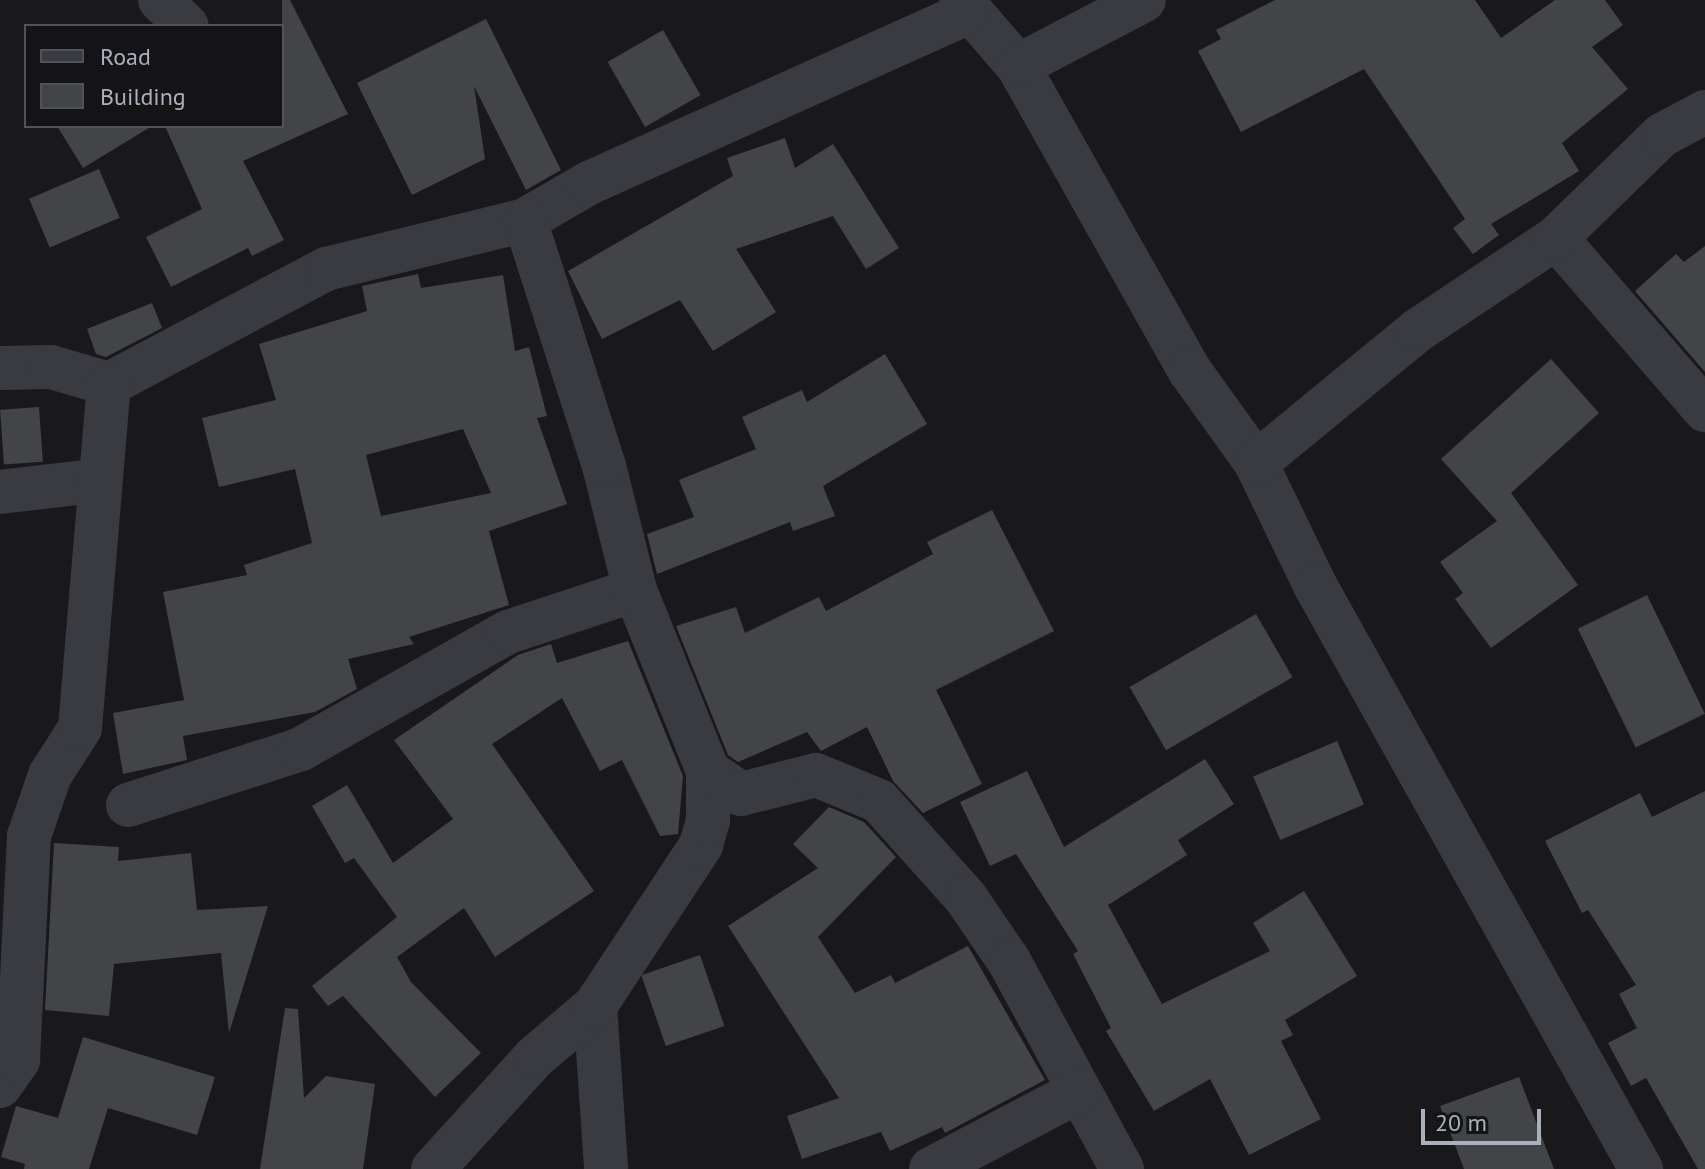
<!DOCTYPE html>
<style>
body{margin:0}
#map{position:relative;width:1705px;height:1169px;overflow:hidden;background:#19191b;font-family:"PT Sans",sans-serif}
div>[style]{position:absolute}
.building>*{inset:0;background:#434448;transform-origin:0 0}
.minor>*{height:44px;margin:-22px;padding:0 22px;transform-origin:22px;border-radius:22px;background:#393b41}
span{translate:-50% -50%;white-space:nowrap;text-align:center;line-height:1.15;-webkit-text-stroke:6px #141416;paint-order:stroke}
.legend{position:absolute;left:24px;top:24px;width:260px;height:104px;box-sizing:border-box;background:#141416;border:2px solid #505358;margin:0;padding:10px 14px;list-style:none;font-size:24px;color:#aab1bc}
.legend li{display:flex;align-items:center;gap:16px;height:40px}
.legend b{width:40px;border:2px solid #505358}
.scale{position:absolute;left:1421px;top:1109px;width:120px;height:36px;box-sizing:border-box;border:4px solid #aab1bc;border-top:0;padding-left:10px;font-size:24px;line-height:28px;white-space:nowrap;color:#aab1bc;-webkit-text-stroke:6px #141416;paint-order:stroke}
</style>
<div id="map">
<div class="building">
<div style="clip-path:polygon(282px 0,290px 0,348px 114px,243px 161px,284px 240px,252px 256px,248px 248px,171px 287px,146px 237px,202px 209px,165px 126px,282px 126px)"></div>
<div style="clip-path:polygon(1275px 0,1475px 0,1501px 38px,1555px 0,1605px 0,1623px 25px,1592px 47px,1628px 89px,1562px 143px,1579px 171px,1491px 224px,1499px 235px,1473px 254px,1453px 228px,1465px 219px,1364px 69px,1241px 132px,1198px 51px,1221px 39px,1216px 30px)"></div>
<div style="clip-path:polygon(486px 19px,561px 170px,526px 190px,474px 86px,485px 159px,412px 195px,357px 83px)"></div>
<div style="left:663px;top:30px;width:75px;height:64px;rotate:60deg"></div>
<div style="clip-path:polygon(57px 126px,152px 126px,83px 168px)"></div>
<div style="clip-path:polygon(785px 138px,795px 168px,833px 144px,899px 248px,866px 269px,833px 216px,736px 249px,776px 312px,713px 351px,680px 300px,602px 339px,568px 271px,733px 176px,727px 158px)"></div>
<div style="left:99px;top:169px;width:53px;height:76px;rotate:67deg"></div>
<div style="clip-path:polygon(1705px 246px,1705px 372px,1635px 291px,1676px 254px,1684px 262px)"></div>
<div style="clip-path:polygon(evenodd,418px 274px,421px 288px,503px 275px,515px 351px,529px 347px,547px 416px,537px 418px,567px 504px,489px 531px,509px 605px,409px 637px,414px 644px,348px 659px,357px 689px,315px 712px,183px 736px,187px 760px,123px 774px,113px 713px,184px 700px,163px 592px,247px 575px,244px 565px,312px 543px,295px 469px,219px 487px,202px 418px,276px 400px,259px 344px,367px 311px,362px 286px,418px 274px,463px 429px,491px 493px,381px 516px,366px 455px,463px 429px)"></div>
<div style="clip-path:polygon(152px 303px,162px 328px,106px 357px,96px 354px,87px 329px)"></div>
<div style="clip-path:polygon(885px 354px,927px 424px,823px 486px,835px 516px,793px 531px,790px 522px,657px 574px,647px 534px,694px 517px,679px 480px,756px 449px,742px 417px,802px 390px,807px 402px)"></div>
<div style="clip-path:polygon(1551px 359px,1599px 413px,1511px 493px,1578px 585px,1491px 648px,1455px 599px,1463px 593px,1440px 562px,1497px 521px,1441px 459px)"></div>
<div style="left:39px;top:407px;width:55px;height:39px;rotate:86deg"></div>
<div style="clip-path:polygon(992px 510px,1054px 631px,936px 690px,982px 784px,923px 813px,893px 781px,867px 727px,821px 751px,807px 732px,738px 762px,728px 755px,676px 626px,736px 607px,745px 633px,819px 597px,826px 611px,933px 554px,927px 542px)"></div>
<div style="left:1647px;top:595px;width:132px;height:77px;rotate:64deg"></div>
<div style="left:1256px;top:614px;width:73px;height:146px;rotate:60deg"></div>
<div style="clip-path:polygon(628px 641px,683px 776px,678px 834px,660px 836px,622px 760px,600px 771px,562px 698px,492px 744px,594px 891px,495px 957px,464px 908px,397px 957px,411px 982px,481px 1053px,435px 1097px,343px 996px,328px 1006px,312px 986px,397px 917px,354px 858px,345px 863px,312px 806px,347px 785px,393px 863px,453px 819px,394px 740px,518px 655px,551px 644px,557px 663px)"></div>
<div style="left:1337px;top:741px;width:69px;height:91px;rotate:67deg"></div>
<div style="clip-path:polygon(1205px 759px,1234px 804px,1178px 840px,1187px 855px,1108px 905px,1162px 1004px,1270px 951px,1253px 923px,1304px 891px,1357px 976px,1285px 1020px,1293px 1035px,1281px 1041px,1321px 1119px,1249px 1155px,1210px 1079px,1154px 1111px,1106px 1031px,1111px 1028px,1073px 954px,1078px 951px,1016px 854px,990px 866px,960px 802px,1027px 771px,1064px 847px)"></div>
<div style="clip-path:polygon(1705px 791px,1705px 1169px,1698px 1169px,1646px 1078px,1631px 1086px,1608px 1043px,1637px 1028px,1619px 994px,1636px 985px,1588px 910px,1582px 913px,1545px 841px,1640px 793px,1652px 817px)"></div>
<div style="clip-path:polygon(829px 807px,864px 822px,896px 857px,818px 937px,855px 993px,891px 975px,895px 983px,968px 946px,1045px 1080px,945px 1133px,942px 1127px,890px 1151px,881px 1132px,802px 1159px,787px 1116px,839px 1098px,728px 926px,818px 868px,793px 844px)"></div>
<div style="clip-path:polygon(54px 843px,119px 847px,118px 861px,191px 853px,197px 910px,268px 906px,229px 1033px,221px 953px,114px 964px,109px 1016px,45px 1010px)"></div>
<div style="left:700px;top:955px;width:75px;height:62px;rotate:71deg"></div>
<div style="clip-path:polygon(285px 1008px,298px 1009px,304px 1098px,326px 1076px,375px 1084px,363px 1169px,260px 1169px)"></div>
<div style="clip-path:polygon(83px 1037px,215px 1077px,197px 1135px,108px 1108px,89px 1169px,24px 1169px,25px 1164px,1px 1157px,16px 1106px,58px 1118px)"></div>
<div style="clip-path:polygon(1519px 1077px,1554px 1169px,1464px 1169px,1440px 1106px)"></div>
</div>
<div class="minor">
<div style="left:160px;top:0;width:37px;rotate:44deg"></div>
<div style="left:961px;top:0;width:87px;rotate:49.2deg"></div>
<div style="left:1018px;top:66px;width:350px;rotate:60.6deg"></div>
<div style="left:1190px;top:371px;width:113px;rotate:54.3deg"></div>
<div style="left:1256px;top:463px;width:138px;rotate:64.2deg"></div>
<div style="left:1316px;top:587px;width:667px;rotate:60.82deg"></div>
<div style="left:1018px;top:66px;width:142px;rotate:-27.6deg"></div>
<div style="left:1556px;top:238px;width:228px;rotate:49.1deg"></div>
<div style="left:0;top:368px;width:51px;rotate:-1.1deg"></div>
<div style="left:51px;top:367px;width:60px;rotate:16.3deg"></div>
<div style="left:109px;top:384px;width:246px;rotate:-27.9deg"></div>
<div style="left:326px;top:269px;width:205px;rotate:-13.8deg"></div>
<div style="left:525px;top:220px;width:74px;rotate:-30deg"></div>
<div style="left:589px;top:183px;width:414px;rotate:-24.2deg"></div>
<div style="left:1256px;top:463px;width:210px;rotate:-39.4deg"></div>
<div style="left:1418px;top:330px;width:166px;rotate:-33.7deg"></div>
<div style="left:1556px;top:238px;width:148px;rotate:-44.2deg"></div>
<div style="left:1662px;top:135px;width:49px;rotate:-28.1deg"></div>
<div style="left:0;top:492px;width:96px;rotate:-6.6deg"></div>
<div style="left:708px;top:771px;width:40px;rotate:34.9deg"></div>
<div style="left:741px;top:794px;width:77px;rotate:-14.2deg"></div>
<div style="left:816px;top:775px;width:68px;rotate:22.4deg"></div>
<div style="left:879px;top:801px;width:130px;rotate:48.1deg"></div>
<div style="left:966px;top:898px;width:76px;rotate:55.7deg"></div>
<div style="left:1009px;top:961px;width:237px;rotate:61.5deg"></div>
<div style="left:128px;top:805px;width:182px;rotate:-17.9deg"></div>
<div style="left:301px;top:749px;width:238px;rotate:-29.5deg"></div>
<div style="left:508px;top:632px;width:134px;rotate:-18.3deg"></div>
<div style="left:595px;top:1006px;width:163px;rotate:86.1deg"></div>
<div style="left:0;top:1086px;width:32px;rotate:-55deg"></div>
<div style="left:18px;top:1060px;width:224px;rotate:-87.2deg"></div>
<div style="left:29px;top:836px;width:65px;rotate:-71deg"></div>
<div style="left:50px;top:775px;width:56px;rotate:-57.4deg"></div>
<div style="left:80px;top:728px;width:345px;rotate:-85.2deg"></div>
<div style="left:433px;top:1169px;width:151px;rotate:-47.7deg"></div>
<div style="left:535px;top:1057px;width:79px;rotate:-40.4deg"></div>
<div style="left:595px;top:1006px;width:193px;rotate:-56.6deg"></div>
<div style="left:701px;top:845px;width:25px;rotate:-74deg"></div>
<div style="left:708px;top:821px;width:50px;rotate:-90deg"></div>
<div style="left:708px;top:771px;width:195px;rotate:-112deg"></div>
<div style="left:635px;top:590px;width:128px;rotate:-104deg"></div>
<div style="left:604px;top:466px;width:258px;rotate:-107.8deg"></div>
<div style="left:931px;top:1169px;width:167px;rotate:-27.8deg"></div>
</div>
<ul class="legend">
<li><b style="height:10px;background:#393b41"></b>Road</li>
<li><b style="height:22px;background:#434448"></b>Building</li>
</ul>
<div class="scale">20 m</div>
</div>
